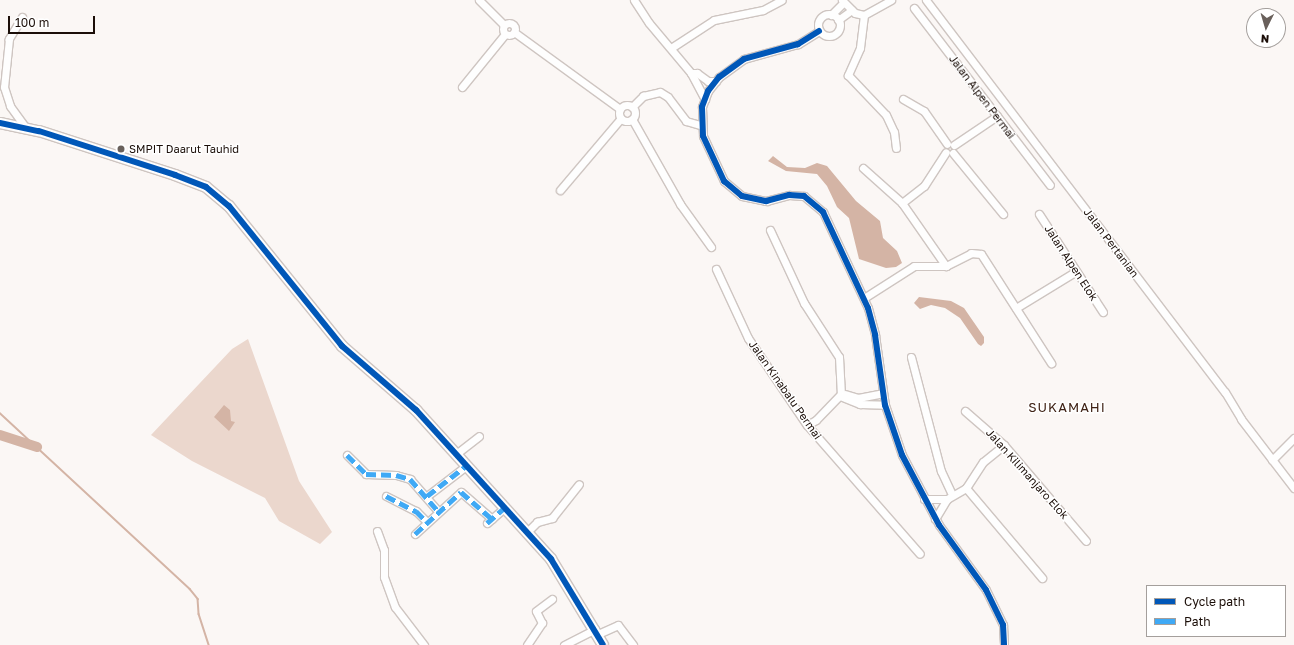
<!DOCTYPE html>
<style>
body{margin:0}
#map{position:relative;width:1294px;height:645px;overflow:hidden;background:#fbf7f5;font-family:"Golos Text",sans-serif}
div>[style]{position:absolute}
.green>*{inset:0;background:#ebd7cd}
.water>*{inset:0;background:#d4b4a5}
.stream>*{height:1.5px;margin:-0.75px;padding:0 0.75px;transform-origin:0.75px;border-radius:0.75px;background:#d4b4a5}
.river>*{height:10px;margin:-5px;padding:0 5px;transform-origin:5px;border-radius:5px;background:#d4b4a5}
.roads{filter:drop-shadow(1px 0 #cec5c1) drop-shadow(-1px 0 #cec5c1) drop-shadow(0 1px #cec5c1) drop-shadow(0 -1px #cec5c1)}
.street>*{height:7px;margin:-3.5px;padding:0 3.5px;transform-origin:3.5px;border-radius:3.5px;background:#fefefe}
.street>.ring{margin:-3.5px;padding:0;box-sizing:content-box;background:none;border:7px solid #fefefe;border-radius:50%}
.secondary>*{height:10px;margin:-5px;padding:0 5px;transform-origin:5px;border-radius:5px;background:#fefefe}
.quiet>*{height:5px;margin-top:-2.5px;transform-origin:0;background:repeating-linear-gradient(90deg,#3fa9f5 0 10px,transparent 0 15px)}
.cycleway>*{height:6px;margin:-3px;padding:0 3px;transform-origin:3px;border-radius:3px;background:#0057b8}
.dots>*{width:11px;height:11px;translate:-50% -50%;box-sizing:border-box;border:2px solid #fff;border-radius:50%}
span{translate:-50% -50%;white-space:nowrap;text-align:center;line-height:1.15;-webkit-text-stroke:3px #fff;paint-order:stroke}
.street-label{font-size:11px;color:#1b0e08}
.poi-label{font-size:11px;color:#1b0e08}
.left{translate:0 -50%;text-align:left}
.quarter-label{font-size:13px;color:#3f2215;letter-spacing:1px}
.legend{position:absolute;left:1146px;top:585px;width:140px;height:52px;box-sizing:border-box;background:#fff;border:1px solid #a49f9c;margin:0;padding:5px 7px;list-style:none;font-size:12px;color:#1b0e08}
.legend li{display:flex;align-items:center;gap:8px;height:20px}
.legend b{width:20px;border:1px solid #a49f9c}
.north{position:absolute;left:1246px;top:8px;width:40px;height:40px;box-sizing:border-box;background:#fff;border:1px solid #a49f9c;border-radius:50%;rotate:185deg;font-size:11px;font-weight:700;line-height:16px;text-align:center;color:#1b0e08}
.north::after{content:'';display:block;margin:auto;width:14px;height:18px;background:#69605b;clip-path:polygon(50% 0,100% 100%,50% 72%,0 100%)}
.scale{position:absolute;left:8px;top:16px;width:87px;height:18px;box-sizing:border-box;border:2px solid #1b0e08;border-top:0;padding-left:5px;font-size:12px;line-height:14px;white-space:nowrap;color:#1b0e08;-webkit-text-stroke:3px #fff;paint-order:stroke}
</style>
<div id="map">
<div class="green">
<div style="clip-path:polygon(248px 339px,299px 481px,332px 532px,320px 544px,279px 521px,265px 498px,192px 461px,151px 435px,232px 349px)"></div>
</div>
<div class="water">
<div style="clip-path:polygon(773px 156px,787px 167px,805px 168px,817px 163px,827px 166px,856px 201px,880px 221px,883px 238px,897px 251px,902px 263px,896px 267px,886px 268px,859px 259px,849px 218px,837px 207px,827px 186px,817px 174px,786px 171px,768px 161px)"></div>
<div style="clip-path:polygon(919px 297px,951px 301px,964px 308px,984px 337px,984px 343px,981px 346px,978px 344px,960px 318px,945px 308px,931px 305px,920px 309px,914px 303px)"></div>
<div style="clip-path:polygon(224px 405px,230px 410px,231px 421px,235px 422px,229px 431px,214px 417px)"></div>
</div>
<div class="stream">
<div style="left:0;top:413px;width:259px;rotate:42.8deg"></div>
<div style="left:190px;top:589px;width:13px;rotate:51deg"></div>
<div style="left:198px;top:599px;width:15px;rotate:86deg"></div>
<div style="left:199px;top:614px;width:33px;rotate:72deg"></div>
</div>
<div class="river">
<div style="left:0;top:435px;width:39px;rotate:18deg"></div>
</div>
<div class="roads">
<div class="street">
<div style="left:479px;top:0;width:35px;rotate:45deg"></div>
<div style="left:634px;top:0;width:27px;rotate:57deg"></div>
<div style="left:649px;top:23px;width:65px;rotate:50deg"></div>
<div style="left:691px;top:73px;width:30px;rotate:62deg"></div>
<div style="left:842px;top:0;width:18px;rotate:45deg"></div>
<div style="left:855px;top:13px;width:9px;rotate:13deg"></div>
<div style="left:864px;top:15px;width:31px;rotate:-29deg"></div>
<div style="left:926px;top:0;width:493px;rotate:52.7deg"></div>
<div style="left:1225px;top:392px;width:31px;rotate:59deg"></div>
<div style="left:1241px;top:419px;width:87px;rotate:52.5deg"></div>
<div style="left:914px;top:8px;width:223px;rotate:52.5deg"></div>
<div class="ring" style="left:818px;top:14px;width:15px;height:15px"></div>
<div style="left:831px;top:15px;width:18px;rotate:-45deg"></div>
<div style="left:864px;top:15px;width:33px;rotate:97deg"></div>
<div style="left:860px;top:48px;width:30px;rotate:114deg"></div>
<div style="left:848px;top:75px;width:55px;rotate:46.5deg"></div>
<div style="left:886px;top:115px;width:19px;rotate:65deg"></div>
<div style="left:894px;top:132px;width:16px;rotate:83deg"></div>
<div style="left:22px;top:17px;width:26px;rotate:121deg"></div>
<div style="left:9px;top:39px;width:48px;rotate:95.9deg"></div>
<div style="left:4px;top:87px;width:20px;rotate:72deg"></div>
<div style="left:10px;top:106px;width:27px;rotate:54deg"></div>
<div style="left:838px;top:20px;width:17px;rotate:-36deg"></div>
<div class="ring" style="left:503px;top:23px;width:5px;height:5px"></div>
<div style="left:819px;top:31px;width:25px;rotate:148deg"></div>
<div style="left:798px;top:44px;width:56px;rotate:164.5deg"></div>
<div style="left:744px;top:59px;width:31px;rotate:144deg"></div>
<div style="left:719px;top:77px;width:18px;rotate:128deg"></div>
<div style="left:708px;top:91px;width:17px;rotate:111deg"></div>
<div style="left:702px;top:107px;width:29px;rotate:88deg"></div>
<div style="left:703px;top:136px;width:50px;rotate:65deg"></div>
<div style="left:724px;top:181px;width:23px;rotate:40deg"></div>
<div style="left:742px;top:196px;width:25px;rotate:12deg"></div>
<div style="left:766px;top:201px;width:24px;rotate:-15deg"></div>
<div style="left:789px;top:195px;width:15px;rotate:4deg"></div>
<div style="left:804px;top:196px;width:25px;rotate:40deg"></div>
<div style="left:823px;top:212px;width:106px;rotate:64.9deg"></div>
<div style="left:868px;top:308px;width:28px;rotate:75deg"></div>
<div style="left:875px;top:335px;width:71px;rotate:81.9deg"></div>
<div style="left:885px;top:405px;width:53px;rotate:71.2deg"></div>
<div style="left:902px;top:455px;width:79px;rotate:62.1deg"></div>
<div style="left:939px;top:525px;width:80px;rotate:54.1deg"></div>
<div style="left:986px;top:590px;width:39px;rotate:64deg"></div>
<div style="left:1003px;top:625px;width:20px;rotate:87deg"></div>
<div style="left:514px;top:32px;width:131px;rotate:36deg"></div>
<div style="left:671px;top:48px;width:51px;rotate:-33.1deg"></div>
<div style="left:714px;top:20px;width:50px;rotate:-11.5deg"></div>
<div style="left:763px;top:10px;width:21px;rotate:-28deg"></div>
<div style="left:691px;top:73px;width:6px"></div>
<div style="left:697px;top:73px;width:14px;rotate:36deg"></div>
<div style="left:708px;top:81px;width:8px"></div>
<div style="left:462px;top:87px;width:68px;rotate:-50.9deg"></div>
<div style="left:903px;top:99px;width:24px;rotate:30deg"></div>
<div style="left:924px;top:111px;width:40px;rotate:55.1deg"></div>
<div class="ring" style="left:619px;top:105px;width:9px;height:9px"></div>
<div style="left:632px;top:107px;width:16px;rotate:-45deg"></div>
<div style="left:643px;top:96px;width:17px;rotate:-13deg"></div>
<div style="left:660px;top:92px;width:9px;rotate:32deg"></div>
<div style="left:668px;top:97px;width:30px;rotate:53deg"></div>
<div style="left:686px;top:121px;width:15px;rotate:16deg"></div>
<div style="left:632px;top:119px;width:98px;rotate:60.5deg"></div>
<div style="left:680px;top:204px;width:53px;rotate:54.2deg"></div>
<div style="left:954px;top:145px;width:52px;rotate:-34deg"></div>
<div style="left:953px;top:153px;width:79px;rotate:50.7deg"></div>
<div style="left:863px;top:168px;width:52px;rotate:41.9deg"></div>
<div style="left:902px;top:203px;width:77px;rotate:55.1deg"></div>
<div style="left:560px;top:190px;width:94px;rotate:-49.7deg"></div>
<div style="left:902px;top:203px;width:28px;rotate:-38deg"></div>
<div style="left:924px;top:186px;width:40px;rotate:-57.1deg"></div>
<div style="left:1039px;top:214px;width:117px;rotate:56.9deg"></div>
<div style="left:770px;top:230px;width:81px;rotate:65deg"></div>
<div style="left:804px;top:303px;width:64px;rotate:57.1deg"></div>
<div style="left:839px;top:357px;width:37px;rotate:87deg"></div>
<div style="left:841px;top:394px;width:36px;rotate:134deg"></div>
<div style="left:816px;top:420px;width:10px;rotate:151deg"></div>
<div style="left:716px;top:269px;width:76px;rotate:65.1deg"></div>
<div style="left:748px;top:338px;width:105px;rotate:55.9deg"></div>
<div style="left:807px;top:425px;width:171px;rotate:48.8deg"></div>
<div style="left:864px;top:298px;width:59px;rotate:-32.6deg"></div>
<div style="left:914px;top:266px;width:32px"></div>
<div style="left:946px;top:266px;width:28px;rotate:-27deg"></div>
<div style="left:971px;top:253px;width:10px;rotate:6deg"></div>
<div style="left:981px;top:254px;width:130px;rotate:57.3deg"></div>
<div style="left:1016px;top:308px;width:69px;rotate:-31.4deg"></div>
<div style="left:911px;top:357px;width:118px;rotate:75.3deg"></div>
<div style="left:941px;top:471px;width:26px;rotate:65deg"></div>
<div style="left:845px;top:394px;width:14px;rotate:17deg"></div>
<div style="left:858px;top:398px;width:25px;rotate:-11deg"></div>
<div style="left:840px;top:396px;width:22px;rotate:22deg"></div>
<div style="left:860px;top:404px;width:25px;rotate:2deg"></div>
<div style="left:965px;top:411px;width:52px;rotate:41.1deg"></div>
<div style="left:1004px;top:445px;width:126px;rotate:49.5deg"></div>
<div style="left:456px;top:454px;width:29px;rotate:-38deg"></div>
<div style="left:347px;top:455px;width:27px;rotate:45deg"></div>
<div style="left:366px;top:474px;width:30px;rotate:2deg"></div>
<div style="left:396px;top:475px;width:15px;rotate:16deg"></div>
<div style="left:410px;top:479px;width:43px;rotate:48.8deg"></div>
<div style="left:1272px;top:460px;width:31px;rotate:-45deg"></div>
<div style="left:966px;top:488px;width:118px;rotate:49.8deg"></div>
<div style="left:386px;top:496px;width:34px;rotate:27deg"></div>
<div style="left:416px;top:511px;width:14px;rotate:45deg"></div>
<div style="left:427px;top:496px;width:49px;rotate:-37.6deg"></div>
<div style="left:924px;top:499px;width:23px"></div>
<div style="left:935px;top:519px;width:23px;rotate:-59deg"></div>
<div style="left:947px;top:499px;width:22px;rotate:-30deg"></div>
<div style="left:966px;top:488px;width:31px;rotate:-57deg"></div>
<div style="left:983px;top:462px;width:27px;rotate:-39deg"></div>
<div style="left:487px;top:523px;width:21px;rotate:-41deg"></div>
<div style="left:377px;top:531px;width:20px;rotate:70deg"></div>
<div style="left:384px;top:550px;width:27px;rotate:90deg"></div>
<div style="left:384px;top:577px;width:32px;rotate:70deg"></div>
<div style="left:395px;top:607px;width:48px;rotate:52.7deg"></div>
<div style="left:526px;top:533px;width:16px;rotate:-45deg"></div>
<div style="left:537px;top:522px;width:16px;rotate:-15deg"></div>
<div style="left:552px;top:518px;width:43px;rotate:-51.5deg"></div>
<div style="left:415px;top:534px;width:62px;rotate:-42.4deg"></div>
<div style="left:461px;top:492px;width:41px;rotate:41.1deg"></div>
<div style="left:598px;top:634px;width:22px;rotate:-24deg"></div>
<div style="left:618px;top:625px;width:25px;rotate:53deg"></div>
<div style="left:527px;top:645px;width:27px;rotate:-56deg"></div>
<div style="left:542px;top:623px;width:13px;rotate:-117deg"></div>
<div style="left:536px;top:611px;width:20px;rotate:-37deg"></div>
<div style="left:564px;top:645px;width:35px;rotate:-27deg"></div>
</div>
<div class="secondary">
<div style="left:0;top:123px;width:40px;rotate:12deg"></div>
<div style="left:39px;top:131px;width:143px;rotate:17.9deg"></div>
<div style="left:175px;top:175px;width:33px;rotate:21deg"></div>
<div style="left:206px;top:187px;width:30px;rotate:40deg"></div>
<div style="left:229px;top:206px;width:180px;rotate:51.1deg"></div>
<div style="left:342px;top:346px;width:98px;rotate:40.9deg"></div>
<div style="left:416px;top:410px;width:201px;rotate:47.8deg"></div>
<div style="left:551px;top:559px;width:100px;rotate:58.8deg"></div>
</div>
</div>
<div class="quiet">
<div style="left:347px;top:455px;width:27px;rotate:45deg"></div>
<div style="left:366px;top:474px;width:30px;rotate:2deg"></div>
<div style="left:396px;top:475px;width:15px;rotate:16deg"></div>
<div style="left:410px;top:479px;width:43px;rotate:48.8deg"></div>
<div style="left:386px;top:496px;width:34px;rotate:27deg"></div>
<div style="left:416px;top:511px;width:14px;rotate:45deg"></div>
<div style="left:427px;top:496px;width:49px;rotate:-37.6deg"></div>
<div style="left:487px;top:523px;width:21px;rotate:-41deg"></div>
<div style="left:415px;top:534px;width:62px;rotate:-42.4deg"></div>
<div style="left:461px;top:492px;width:41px;rotate:41.1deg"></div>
</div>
<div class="cycleway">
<div style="left:819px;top:31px;width:25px;rotate:148deg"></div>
<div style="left:798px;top:44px;width:56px;rotate:164.5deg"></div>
<div style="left:744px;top:59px;width:31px;rotate:144deg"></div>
<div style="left:719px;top:77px;width:18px;rotate:128deg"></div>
<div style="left:708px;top:91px;width:17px;rotate:111deg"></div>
<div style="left:702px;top:107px;width:29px;rotate:88deg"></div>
<div style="left:703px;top:136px;width:50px;rotate:65deg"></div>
<div style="left:724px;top:181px;width:23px;rotate:40deg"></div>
<div style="left:742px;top:196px;width:25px;rotate:12deg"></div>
<div style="left:766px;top:201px;width:24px;rotate:-15deg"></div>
<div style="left:789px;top:195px;width:15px;rotate:4deg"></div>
<div style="left:804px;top:196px;width:25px;rotate:40deg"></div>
<div style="left:823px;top:212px;width:106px;rotate:64.9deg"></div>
<div style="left:868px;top:308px;width:28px;rotate:75deg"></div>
<div style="left:875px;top:335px;width:71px;rotate:81.9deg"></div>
<div style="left:885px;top:405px;width:53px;rotate:71.2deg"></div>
<div style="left:902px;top:455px;width:79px;rotate:62.1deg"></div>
<div style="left:939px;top:525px;width:80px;rotate:54.1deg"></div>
<div style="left:986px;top:590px;width:39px;rotate:64deg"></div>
<div style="left:1003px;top:625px;width:20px;rotate:87deg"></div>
<div style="left:0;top:123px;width:40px;rotate:12deg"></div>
<div style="left:39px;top:131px;width:143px;rotate:17.9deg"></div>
<div style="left:175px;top:175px;width:33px;rotate:21deg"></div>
<div style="left:206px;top:187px;width:30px;rotate:40deg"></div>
<div style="left:229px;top:206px;width:180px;rotate:51.1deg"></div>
<div style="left:342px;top:346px;width:98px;rotate:40.9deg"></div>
<div style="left:416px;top:410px;width:201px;rotate:47.8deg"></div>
<div style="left:551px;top:559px;width:100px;rotate:58.8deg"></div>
</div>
<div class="dots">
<div style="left:121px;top:149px;background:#69605b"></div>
</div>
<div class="street-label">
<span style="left:982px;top:97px;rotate:53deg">Jalan Alpen Permai</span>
<span style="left:1111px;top:243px;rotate:53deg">Jalan Pertanian</span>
<span style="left:1071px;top:263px;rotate:57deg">Jalan Alpen Elok</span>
<span style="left:785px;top:390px;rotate:55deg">Jalan Kinabalu Permai</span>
<span style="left:1027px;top:474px;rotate:48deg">Jalan Kilimanjaro Elok</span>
</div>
<div class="poi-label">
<span class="left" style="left:129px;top:149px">SMPIT Daarut Tauhid</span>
</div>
<div class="quarter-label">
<span style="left:1067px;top:407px">SUKAMAHI</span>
</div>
<ul class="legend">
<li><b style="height:5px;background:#0057b8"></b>Cycle path</li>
<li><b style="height:5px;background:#3fa9f5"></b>Path</li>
</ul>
<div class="north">N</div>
<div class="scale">100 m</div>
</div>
